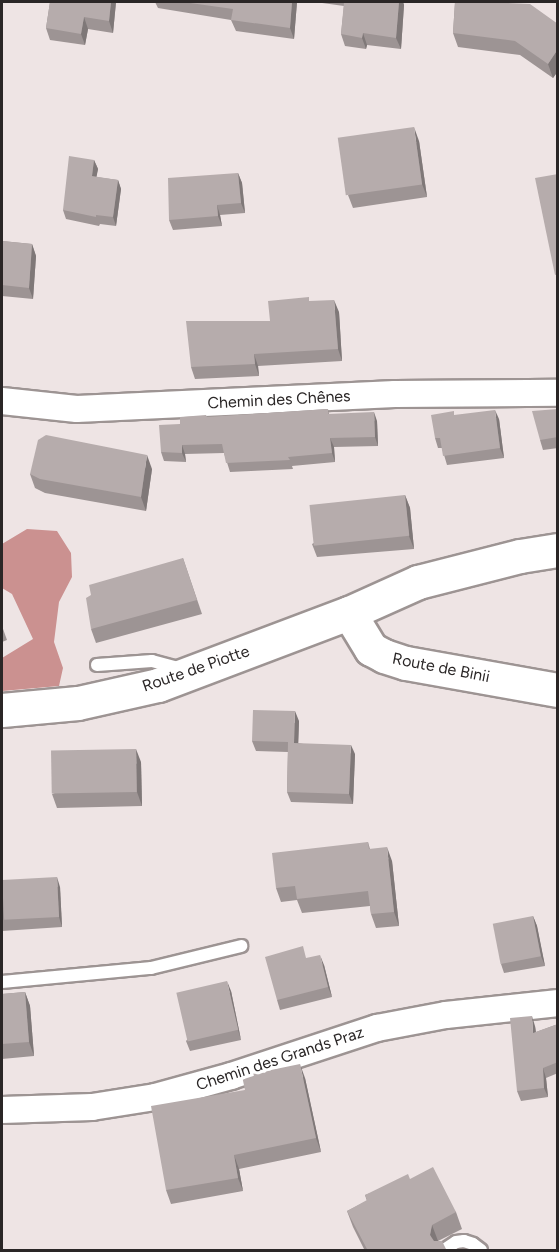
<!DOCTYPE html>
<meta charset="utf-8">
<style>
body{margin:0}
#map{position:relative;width:559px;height:1252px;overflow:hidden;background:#eee4e4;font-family:Figtree,sans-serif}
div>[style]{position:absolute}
.forest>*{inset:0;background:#cb9190}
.roads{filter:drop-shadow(2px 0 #9d9493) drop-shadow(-2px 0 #9d9493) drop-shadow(0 2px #9d9493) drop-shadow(0 -2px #9d9493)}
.lane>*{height:12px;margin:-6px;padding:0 6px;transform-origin:6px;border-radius:6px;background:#fff}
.street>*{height:26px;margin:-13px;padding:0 13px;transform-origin:13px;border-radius:13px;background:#fff}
.secondary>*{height:33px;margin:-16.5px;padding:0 16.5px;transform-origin:16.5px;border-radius:16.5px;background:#fff}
.wall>*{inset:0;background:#9d9494}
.shaded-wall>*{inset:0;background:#7f7878}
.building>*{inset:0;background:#b6acac;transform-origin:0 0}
span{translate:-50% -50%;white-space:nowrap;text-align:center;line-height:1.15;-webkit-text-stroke:6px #fff;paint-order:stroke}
.street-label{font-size:16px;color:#2a2626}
.frame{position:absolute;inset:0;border:3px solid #2a2626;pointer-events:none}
</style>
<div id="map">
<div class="forest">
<div style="clip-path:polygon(27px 529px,57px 531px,71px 553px,72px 577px,59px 602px,54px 642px,63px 668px,59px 686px,2px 691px,2px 658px,33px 639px,12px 594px,2px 588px,2px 544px)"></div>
</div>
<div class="roads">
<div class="lane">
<div style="left:97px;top:665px;width:55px;rotate:-4.2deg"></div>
<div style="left:152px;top:661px;width:30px;rotate:15deg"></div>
<div style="left:2px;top:982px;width:150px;rotate:-5.4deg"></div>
<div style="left:151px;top:968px;width:93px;rotate:-13.7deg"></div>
<div style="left:444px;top:1250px;width:14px;rotate:-34deg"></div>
<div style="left:456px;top:1242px;width:8px;rotate:-7deg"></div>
<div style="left:464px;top:1241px;width:9px;rotate:18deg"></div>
<div style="left:473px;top:1244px;width:10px;rotate:37deg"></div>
</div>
<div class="street">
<div style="left:2px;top:401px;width:75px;rotate:6.1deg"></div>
<div style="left:77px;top:409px;width:318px;rotate:-2.7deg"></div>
<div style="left:395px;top:394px;width:163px;rotate:-0.4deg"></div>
<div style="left:2px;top:1110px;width:90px;rotate:-1.9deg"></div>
<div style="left:92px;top:1107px;width:64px;rotate:-9deg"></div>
<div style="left:155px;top:1097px;width:79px;rotate:-15.4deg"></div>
<div style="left:231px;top:1076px;width:154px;rotate:-18.2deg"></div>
<div style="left:377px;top:1028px;width:70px;rotate:-10.7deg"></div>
<div style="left:446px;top:1015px;width:113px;rotate:-6.1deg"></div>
</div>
<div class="secondary">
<div style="left:349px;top:613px;width:42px;rotate:58.6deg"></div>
<div style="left:371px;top:649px;width:15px;rotate:28deg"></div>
<div style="left:384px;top:656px;width:23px;rotate:18deg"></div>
<div style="left:406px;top:663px;width:154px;rotate:10.1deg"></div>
<div style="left:2px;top:710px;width:76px;rotate:-5.3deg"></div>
<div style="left:78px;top:703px;width:82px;rotate:-12.7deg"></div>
<div style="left:158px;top:685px;width:204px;rotate:-20.7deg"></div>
<div style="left:349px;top:613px;width:76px;rotate:-24.2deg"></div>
<div style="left:418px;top:582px;width:105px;rotate:-14.3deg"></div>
<div style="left:520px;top:556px;width:38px;rotate:-9deg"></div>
</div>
</div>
<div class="wall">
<div style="clip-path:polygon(50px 2px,116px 2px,113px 33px,88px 29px,85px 45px,50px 40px,46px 28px)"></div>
<div style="clip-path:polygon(155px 2px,297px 2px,294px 39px,236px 31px,231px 20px,158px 8px)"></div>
<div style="clip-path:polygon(315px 2px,403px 2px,404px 5px,401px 49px,367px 45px,366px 49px,345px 46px,341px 34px,344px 6px)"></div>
<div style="clip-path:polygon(455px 2px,494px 2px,493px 3px,558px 24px,558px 71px,553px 78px,520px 55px,458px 47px,453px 33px)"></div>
<div style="clip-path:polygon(419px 141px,427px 197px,353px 208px,348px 195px)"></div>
<div style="clip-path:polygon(94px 160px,98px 169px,96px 177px,118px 180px,121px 189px,116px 226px,100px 224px,99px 226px,66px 219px,63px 210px)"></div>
<div style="clip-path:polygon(238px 173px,242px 183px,245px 213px,220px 215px,222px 226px,173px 230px,169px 220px)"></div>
<div style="clip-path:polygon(2px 241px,32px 244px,36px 256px,33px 299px,2px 296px)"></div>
<div style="clip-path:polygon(311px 301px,339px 312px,342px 361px,258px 366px,259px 376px,195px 379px,191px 367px,270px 321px)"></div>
<div style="clip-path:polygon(328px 409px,329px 414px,377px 421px,378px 446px,334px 447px,335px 462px,292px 466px,293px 469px,230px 472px,224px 453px,185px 454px,186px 462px,164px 461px,161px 452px,180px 424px,207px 417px)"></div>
<div style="clip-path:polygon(558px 409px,558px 448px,543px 450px,540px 440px)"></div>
<div style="clip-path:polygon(455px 415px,499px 419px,504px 458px,447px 465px,442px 448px,438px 448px,435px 438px)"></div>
<div style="clip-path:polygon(152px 469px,146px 511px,45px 493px,35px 488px,30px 474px)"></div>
<div style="clip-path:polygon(405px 495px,410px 508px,414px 549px,317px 557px,312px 544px)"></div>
<div style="clip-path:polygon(183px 558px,202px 614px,96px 643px,91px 629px)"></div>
<div style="clip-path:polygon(2px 626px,7px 640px,2px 642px)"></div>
<div style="clip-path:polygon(299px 721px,298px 743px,355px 754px,353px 804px,291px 802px,287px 792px,288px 752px,256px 751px,252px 741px)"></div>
<div style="clip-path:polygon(141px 762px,142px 806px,57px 808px,52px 794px)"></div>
<div style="clip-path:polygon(368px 842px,370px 849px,392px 861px,399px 926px,376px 928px,371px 914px,370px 906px,302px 913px,297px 900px,281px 902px,276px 888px)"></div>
<div style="clip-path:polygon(2px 881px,60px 887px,62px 927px,2px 931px)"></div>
<div style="clip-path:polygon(533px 916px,537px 926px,545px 966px,504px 973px,501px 964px)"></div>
<div style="clip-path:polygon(307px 958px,324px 965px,332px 997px,280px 1010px,277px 1000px)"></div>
<div style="clip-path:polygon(231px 991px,241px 1040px,190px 1051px,186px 1041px)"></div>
<div style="clip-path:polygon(25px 992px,30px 1006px,34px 1056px,2px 1059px,2px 994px)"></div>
<div style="clip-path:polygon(558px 1024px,558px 1073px,546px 1078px,548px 1097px,521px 1101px,517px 1091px,535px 1026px,536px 1032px)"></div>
<div style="clip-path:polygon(305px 1078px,321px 1152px,239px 1169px,243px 1191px,171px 1204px,166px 1190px,245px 1090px)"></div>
<div style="clip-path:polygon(410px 1179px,456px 1212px,462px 1229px,438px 1241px,447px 1251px,365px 1251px,353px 1227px,347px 1211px,367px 1201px,365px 1195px)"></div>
</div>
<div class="shaded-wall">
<div style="clip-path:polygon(111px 2px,116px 2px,113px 33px,109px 21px)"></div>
<div style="clip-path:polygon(292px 2px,297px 2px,294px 39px,290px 28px)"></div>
<div style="clip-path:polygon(399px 2px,403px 2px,404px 5px,401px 49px,396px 38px)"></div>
<div style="clip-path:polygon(84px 17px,88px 29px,85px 45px,81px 34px)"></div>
<div style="clip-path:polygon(363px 33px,367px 45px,366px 49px,362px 38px)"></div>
<div style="clip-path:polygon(558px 49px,558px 71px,553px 78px,548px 64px)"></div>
<div style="clip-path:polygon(414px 127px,419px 141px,427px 197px,422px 184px)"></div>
<div style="clip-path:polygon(94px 160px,98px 169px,95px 185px,92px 176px)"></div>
<div style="clip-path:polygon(238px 173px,242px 183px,245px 213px,241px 203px)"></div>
<div style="clip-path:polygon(118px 180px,121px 189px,116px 226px,113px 217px)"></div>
<div style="clip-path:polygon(217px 205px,220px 215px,222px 226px,218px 216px)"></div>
<div style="clip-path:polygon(32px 244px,36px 256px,33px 299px,29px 288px)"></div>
<div style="clip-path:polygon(334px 300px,339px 312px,342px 361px,338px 349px)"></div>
<div style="clip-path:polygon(254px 354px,258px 366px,259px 376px,255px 364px)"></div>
<div style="clip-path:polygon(495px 410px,499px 419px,504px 458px,500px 448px)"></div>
<div style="clip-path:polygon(374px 412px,377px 421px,378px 446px,375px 437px)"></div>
<div style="clip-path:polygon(330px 438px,334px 447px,335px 462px,332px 453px)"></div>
<div style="clip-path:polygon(182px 445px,185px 454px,186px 462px,182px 453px)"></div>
<div style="clip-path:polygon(147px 455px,152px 469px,146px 511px,141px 497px)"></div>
<div style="clip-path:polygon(405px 495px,410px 508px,414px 549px,409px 536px)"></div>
<div style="clip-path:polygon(295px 711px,299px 721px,298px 752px,294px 743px)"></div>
<div style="clip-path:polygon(351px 745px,355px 754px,353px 804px,349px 794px)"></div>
<div style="clip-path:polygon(136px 749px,141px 762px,142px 806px,137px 792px)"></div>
<div style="clip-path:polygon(387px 847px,392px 861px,399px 926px,394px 912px)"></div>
<div style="clip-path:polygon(57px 877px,60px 887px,62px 927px,59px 917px)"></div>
<div style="clip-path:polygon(533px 916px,537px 926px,545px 966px,541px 956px)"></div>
<div style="clip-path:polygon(320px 955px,324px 965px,332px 997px,328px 987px)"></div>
<div style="clip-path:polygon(227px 981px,231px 991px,241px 1040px,238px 1030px)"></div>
<div style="clip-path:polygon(25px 992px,30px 1006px,34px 1056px,29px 1042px)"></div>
<div style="clip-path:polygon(532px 1016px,535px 1026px,537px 1043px,533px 1033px)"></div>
<div style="clip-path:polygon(300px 1064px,305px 1078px,321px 1152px,316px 1138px)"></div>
<div style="clip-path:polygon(543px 1068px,546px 1078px,548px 1097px,544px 1088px)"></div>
<div style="clip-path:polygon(234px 1155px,239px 1169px,243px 1191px,238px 1178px)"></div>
<div style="clip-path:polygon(432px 1225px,438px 1241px,436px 1251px,430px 1235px)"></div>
</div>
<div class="building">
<div style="clip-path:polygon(50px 2px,111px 2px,109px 21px,84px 17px,81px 34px,46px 28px)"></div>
<div style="clip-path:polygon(183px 2px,292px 2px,290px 28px,231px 20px,233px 9px)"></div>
<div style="clip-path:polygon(344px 2px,399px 2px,396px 38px,363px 33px,362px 38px,341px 34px)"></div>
<div style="clip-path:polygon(455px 2px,488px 2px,530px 4px,558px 24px,558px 49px,548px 64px,515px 41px,453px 33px)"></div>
<div style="left:414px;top:127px;width:58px;height:77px;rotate:82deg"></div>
<div style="clip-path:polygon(69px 156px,94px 160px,92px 176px,118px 180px,113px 217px,96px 215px,96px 217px,63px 210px)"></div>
<div style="clip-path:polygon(238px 173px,241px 203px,217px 205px,218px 216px,169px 220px,168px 178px)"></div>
<div style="clip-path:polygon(558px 174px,558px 274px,555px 275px,535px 178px)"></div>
<div style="clip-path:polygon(2px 241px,32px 244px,29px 288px,2px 285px)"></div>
<div style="clip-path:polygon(309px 297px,309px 301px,334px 300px,338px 349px,254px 354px,255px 364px,191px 367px,186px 321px,270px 321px,268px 301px)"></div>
<div style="clip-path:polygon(328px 409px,328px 414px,374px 412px,375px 437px,330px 438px,332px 453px,288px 457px,290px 460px,226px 463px,222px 444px,182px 445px,182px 453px,161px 452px,159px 425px,180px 424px,180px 417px,206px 415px,207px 417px)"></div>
<div style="clip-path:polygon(558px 409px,558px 437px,540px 440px,532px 411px)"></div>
<div style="clip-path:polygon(495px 410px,500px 448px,443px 456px,440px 438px,435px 438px,431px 415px,454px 411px,454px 415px)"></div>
<div style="clip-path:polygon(46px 435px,147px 455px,141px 497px,40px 479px,30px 474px,38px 440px)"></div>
<div style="left:405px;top:495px;width:41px;height:96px;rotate:84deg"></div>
<div style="clip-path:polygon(183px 558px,197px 600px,91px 629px,86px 598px,91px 595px,89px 585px)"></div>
<div style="clip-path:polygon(253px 710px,295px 711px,294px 743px,351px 745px,349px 794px,287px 792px,288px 742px,252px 741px)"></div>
<div style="left:136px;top:749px;width:43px;height:85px;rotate:89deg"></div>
<div style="clip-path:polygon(368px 842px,369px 849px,387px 847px,394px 912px,371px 914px,368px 891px,297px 899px,295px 886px,276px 888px,272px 853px)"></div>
<div style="left:57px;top:877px;width:40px;height:55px;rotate:87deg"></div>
<div style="left:533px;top:916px;width:41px;height:41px;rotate:79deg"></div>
<div style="clip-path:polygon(303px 946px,306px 958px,320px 955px,328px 987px,277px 1000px,265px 957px)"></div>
<div style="left:227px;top:981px;width:50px;height:52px;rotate:77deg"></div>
<div style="clip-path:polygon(25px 992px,29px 1042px,2px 1044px,2px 994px)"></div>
<div style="clip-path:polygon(532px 1016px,533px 1033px,558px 1024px,558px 1062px,543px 1068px,544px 1088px,517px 1091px,510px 1018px)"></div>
<div style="clip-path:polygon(300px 1064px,316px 1138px,234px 1155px,238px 1178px,166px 1190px,151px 1106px,245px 1090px,242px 1076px)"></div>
<div style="clip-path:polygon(433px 1167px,456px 1212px,432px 1225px,430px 1235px,434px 1241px,442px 1241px,447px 1251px,368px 1251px,347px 1211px,367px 1200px,365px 1195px,408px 1174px,410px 1179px)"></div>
</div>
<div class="street-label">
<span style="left:279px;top:400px;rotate:-3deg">Chemin des Chênes</span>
<span style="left:441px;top:668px;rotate:11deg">Route de Binii</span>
<span style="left:196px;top:669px;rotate:-19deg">Route de Piotte</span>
<span style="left:280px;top:1059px;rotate:-18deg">Chemin des Grands Praz</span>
</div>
<div class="frame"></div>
</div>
